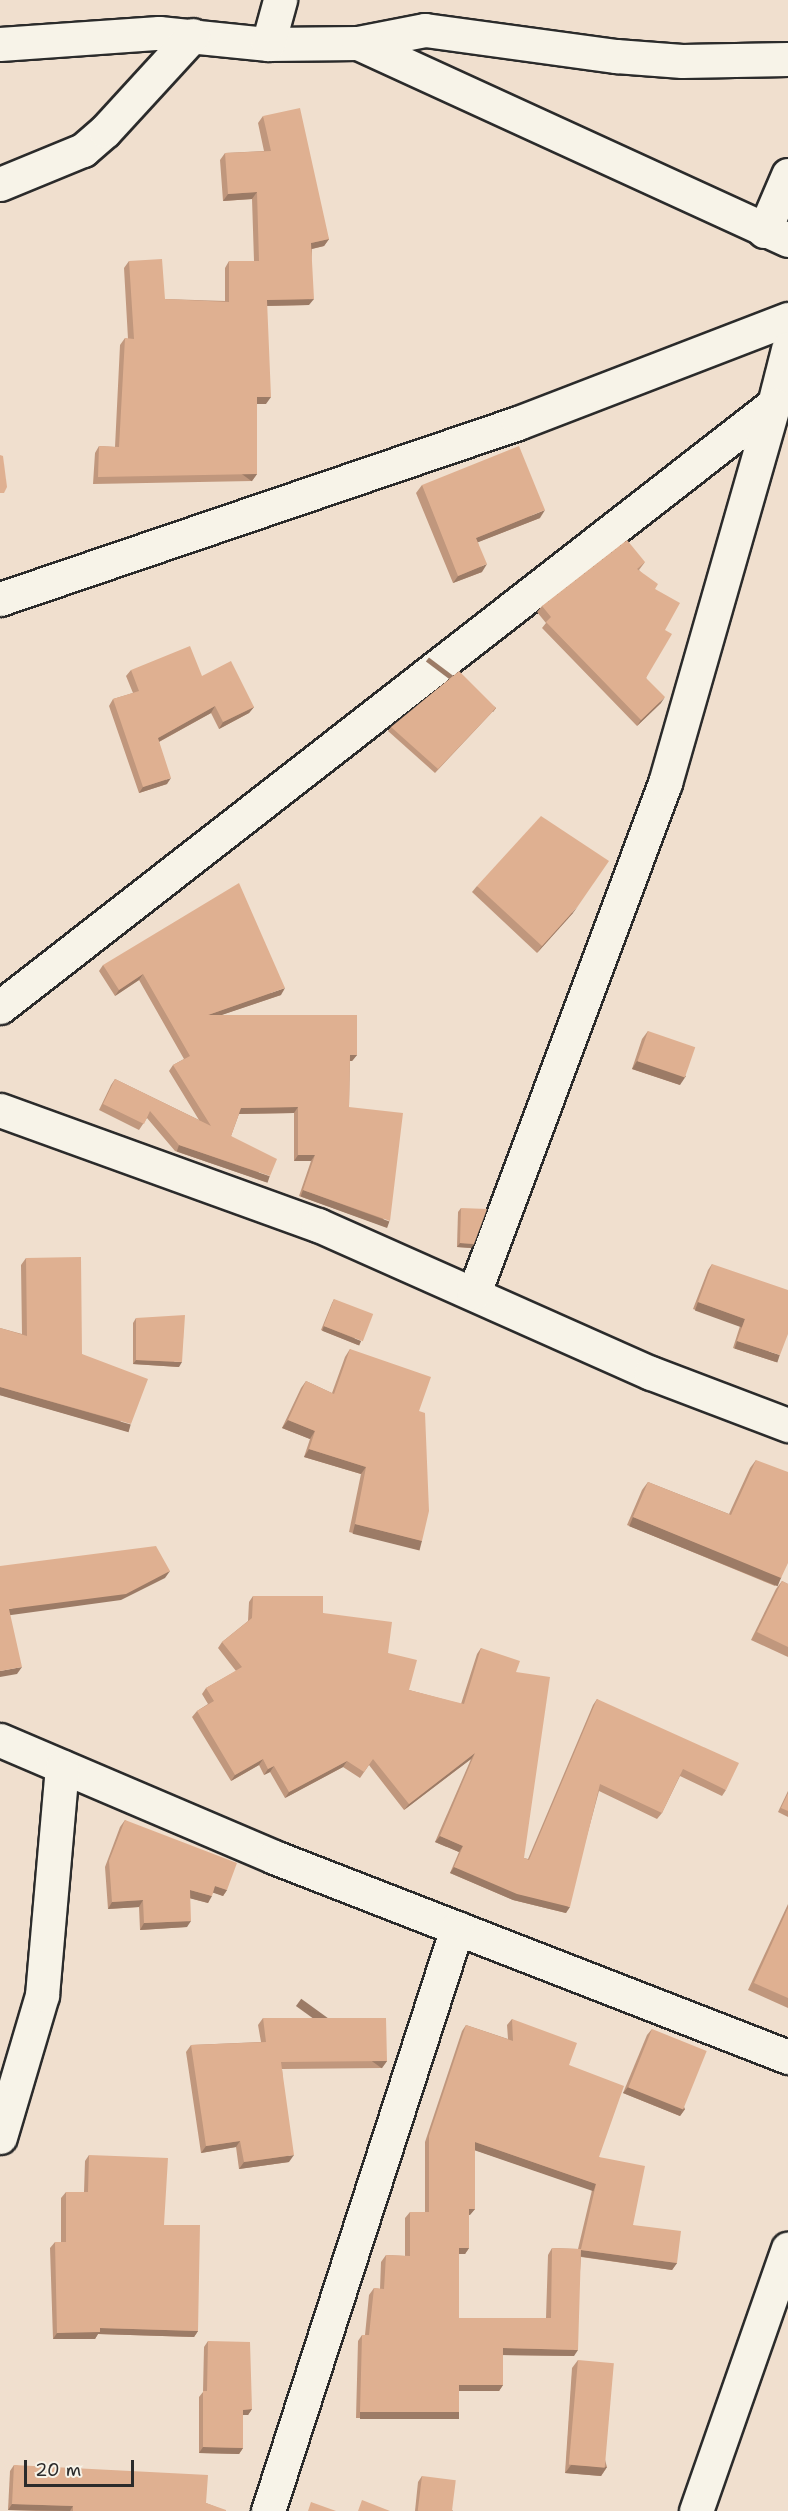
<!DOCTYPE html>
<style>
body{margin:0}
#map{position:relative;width:788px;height:2511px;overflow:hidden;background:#f0dfce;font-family:"Shantell Sans",sans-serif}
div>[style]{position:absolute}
.roads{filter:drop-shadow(2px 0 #2b2b2b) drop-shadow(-2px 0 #2b2b2b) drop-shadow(0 2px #2b2b2b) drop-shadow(0 -2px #2b2b2b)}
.minor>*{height:33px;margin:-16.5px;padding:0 16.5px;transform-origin:16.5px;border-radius:16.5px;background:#f7f3e8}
.wall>*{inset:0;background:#c0977d}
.shaded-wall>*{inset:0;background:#9c7b66;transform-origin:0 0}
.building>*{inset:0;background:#dfb091;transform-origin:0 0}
span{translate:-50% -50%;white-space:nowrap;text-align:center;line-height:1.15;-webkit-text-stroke:5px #f7f3e8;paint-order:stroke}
.scale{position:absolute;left:24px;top:2460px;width:110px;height:27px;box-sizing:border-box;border:3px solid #2b2b2b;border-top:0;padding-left:8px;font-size:18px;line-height:21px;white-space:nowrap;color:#2b2b2b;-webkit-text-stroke:4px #f7f3e8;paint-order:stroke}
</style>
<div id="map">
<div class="roads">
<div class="minor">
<div style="left:358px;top:43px;width:68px;rotate:-11deg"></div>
<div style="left:425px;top:30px;width:193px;rotate:7.8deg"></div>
<div style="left:616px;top:56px;width:66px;rotate:4.3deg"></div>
<div style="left:682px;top:61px;width:106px;rotate:-1.1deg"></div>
<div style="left:0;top:44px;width:159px;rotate:-4deg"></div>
<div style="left:159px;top:33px;width:110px;rotate:5.8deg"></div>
<div style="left:268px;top:44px;width:90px;rotate:-0.6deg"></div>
<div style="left:358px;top:43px;width:473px;rotate:24.6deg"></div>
<div style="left:268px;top:44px;width:46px;rotate:-74.7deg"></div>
<div style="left:0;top:184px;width:90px;rotate:-22.3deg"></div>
<div style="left:83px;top:150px;width:29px;rotate:-41deg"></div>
<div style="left:105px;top:131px;width:130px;rotate:-47.5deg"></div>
<div style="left:764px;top:231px;width:61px;rotate:-66.8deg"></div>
<div style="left:0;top:599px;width:547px;rotate:-18.77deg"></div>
<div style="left:518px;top:423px;width:289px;rotate:-21.1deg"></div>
<div style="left:0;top:1007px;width:981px;rotate:-37.92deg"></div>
<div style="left:774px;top:404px;width:57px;rotate:-75.7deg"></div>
<div style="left:0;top:1110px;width:338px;rotate:19.9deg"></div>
<div style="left:318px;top:1225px;width:364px;rotate:24deg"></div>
<div style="left:651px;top:1373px;width:147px;rotate:20.8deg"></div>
<div style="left:474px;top:1293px;width:545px;rotate:-69.47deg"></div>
<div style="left:665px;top:783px;width:394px;rotate:-74deg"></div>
<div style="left:0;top:1740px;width:298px;rotate:23.1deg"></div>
<div style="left:274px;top:1857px;width:552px;rotate:21.26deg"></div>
<div style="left:0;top:2137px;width:148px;rotate:-73.5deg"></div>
<div style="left:42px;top:1995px;width:229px;rotate:-85deg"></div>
<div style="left:268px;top:2511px;width:613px;rotate:-72.04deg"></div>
<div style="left:696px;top:2511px;width:278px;rotate:-70.7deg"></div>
</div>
</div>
<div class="wall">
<div style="clip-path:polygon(263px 116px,329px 239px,324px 246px,312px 249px,309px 305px,267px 306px,266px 404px,257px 404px,257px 474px,252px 481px,93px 484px,95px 453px,99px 446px,115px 447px,120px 345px,125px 338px,128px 339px,124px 268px,129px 261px,165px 299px,225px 301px,225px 268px,229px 261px,254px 261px,252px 199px,223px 201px,220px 160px,225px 153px,264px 151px,258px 123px)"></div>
<div style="clip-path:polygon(422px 485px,540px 518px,478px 542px,482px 572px,453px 583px,416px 493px)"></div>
<div style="clip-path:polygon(645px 562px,639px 570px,655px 589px,665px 630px,646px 678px,661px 703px,637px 726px,542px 628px,546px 623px,537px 612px,542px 606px)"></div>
<div style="clip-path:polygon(131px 670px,202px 676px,254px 707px,249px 713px,219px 729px,211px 713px,159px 742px,167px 784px,139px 793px,109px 706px,113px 699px,133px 693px,126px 676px)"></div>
<div style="clip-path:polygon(496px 708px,435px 773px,388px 731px,391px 727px)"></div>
<div style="clip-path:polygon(477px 886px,573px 913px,537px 953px,472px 892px)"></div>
<div style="clip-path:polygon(103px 965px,281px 995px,221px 1015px,357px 1055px,352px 1061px,350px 1061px,349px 1107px,386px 1227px,299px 1196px,311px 1161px,294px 1161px,294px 1113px,239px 1114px,231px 1136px,266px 1182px,175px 1151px,147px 1118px,139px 1130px,99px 1110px,111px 1085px,115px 1079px,199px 1120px,169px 1071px,173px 1065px,184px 1059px,139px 980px,115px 996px,99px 971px)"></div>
<div style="clip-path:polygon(648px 1031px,680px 1085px,632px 1069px,642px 1039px)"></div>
<div style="clip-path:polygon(461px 1208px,474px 1244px,471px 1248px,457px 1247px,458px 1212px)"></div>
<div style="clip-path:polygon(26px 1258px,82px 1354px,126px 1431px,0 1395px,0 1328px,22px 1334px,21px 1265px)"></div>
<div style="clip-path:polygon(712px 1264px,776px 1362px,733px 1348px,740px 1326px,693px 1309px,708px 1270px)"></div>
<div style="clip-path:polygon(334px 1299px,358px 1345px,321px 1330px,332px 1303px)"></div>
<div style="clip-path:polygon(136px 1318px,179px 1367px,133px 1364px,133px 1323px)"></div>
<div style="clip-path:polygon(350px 1349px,419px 1411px,422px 1541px,416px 1549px,349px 1532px,361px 1474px,304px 1457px,310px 1439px,282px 1428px,301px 1388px,306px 1381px,332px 1393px,345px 1357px)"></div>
<div style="clip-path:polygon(756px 1460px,781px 1578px,775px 1586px,627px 1525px,642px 1490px,648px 1482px,729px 1514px,750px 1468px)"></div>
<div style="clip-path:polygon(782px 1581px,788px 1584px,788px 1657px,751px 1640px,776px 1589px)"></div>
<div style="clip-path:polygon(253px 1596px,323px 1613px,388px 1653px,409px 1690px,461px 1704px,477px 1654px,481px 1648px,516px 1672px,524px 1858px,528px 1859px,593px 1705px,597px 1699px,726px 1790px,722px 1796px,680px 1776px,662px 1813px,657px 1819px,599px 1791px,566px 1913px,513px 1900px,450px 1873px,459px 1852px,435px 1842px,471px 1759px,404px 1810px,369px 1765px,360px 1778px,343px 1767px,285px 1798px,270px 1772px,264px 1775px,259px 1765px,231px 1781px,192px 1717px,197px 1711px,208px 1704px,202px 1694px,206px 1688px,236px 1671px,218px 1648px,222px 1642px,248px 1621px,249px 1602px)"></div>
<div style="clip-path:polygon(788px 1791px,788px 1817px,778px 1812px)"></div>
<div style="clip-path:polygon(125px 1820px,227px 1890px,223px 1896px,213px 1892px,208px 1903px,190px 1898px,187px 1927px,140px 1930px,139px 1907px,108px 1909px,105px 1867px,120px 1827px)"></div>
<div style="clip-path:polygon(788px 1904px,788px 2008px,748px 1990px)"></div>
<div style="clip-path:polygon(263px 2018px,387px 2061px,382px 2068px,282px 2069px,289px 2162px,239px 2169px,236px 2147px,201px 2153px,186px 2052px,191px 2045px,261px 2042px,258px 2025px)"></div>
<div style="clip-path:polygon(evenodd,512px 2019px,569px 2065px,599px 2157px,633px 2225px,677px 2263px,672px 2270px,581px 2257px,574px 2356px,503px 2355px,503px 2385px,499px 2391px,459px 2391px,459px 2412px,454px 2418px,356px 2418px,358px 2341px,362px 2335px,365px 2335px,369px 2295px,374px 2288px,380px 2289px,381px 2262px,386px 2255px,405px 2256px,405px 2218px,410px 2212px,425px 2212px,425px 2142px,462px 2031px,466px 2025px,508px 2039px,507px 2025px,512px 2019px,475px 2150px,592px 2190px,578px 2249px,552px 2248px,548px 2255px,546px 2318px,459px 2318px,459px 2254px,465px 2254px,469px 2248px,469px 2215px,475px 2209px,475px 2150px)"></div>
<div style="clip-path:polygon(652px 2029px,685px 2109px,680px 2116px,623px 2093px,647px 2035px)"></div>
<div style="clip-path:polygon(89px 2155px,164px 2225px,198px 2331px,194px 2337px,98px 2334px,95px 2339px,53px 2339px,50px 2248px,55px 2242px,61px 2242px,61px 2198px,66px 2192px,84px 2192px,85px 2161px)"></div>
<div style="clip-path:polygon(208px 2341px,252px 2409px,248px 2415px,243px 2415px,243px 2448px,239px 2454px,199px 2453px,199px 2397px,203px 2392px,204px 2347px)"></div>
<div style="clip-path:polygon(578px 2360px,607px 2467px,601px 2476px,565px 2473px,572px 2368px)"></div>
<div style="clip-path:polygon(14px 2465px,206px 2503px,226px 2511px,36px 2511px,8px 2510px,10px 2471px)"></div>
<div style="clip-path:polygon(422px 2476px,453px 2511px,415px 2511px,418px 2482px)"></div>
</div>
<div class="shaded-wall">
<div style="clip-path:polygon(257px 192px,252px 199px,223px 201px,228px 194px)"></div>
<div style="clip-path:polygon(329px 239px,324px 246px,307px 250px,311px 243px)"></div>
<div style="clip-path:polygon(314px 299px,309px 305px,262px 306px,267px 300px)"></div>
<div style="clip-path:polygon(257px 397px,271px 397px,266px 404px,252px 404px)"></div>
<div style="left:257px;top:474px;width:9px;height:159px;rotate:126deg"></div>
<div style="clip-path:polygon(545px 510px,540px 518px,471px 545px,476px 538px)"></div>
<div style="clip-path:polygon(487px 564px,482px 572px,453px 583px,458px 576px)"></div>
<div style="clip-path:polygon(665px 697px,661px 703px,637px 726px,641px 720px)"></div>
<div style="clip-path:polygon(215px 706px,211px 713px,153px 745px,158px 738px)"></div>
<div style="clip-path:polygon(254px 707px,249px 713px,219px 729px,223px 722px)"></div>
<div style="left:496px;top:708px;width:5px;height:84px;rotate:127deg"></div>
<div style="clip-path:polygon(171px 778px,167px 784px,139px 793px,143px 787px)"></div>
<div style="clip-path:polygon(578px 906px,573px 913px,537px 953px,542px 946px)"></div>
<div style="clip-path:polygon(143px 974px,139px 980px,115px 996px,119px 990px)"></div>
<div style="clip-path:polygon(285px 988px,281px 995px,204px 1021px,208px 1015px)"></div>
<div style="clip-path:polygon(350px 1055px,357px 1055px,352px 1061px,346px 1061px)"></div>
<div style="clip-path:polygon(637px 1061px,686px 1076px,680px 1085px,632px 1069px)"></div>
<div style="clip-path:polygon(298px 1107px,294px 1113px,236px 1114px,241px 1108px)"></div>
<div style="left:179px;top:1145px;width:96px;height:7px;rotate:19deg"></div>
<div style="clip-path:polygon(298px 1155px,315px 1155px,311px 1161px,294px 1161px)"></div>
<div style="left:303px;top:1190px;width:92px;height:7px;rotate:20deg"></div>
<div style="clip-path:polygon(460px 1243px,474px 1244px,471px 1248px,457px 1247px)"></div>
<div style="left:698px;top:1302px;width:50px;height:9px;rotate:20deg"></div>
<div style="left:324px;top:1326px;width:40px;height:5px;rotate:22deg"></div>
<div style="left:737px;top:1341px;width:45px;height:8px;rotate:18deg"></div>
<div style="clip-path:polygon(136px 1360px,182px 1362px,179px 1367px,133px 1364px)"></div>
<div style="left:0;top:1387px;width:136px;height:8px;rotate:16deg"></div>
<div style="clip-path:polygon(288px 1420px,315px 1431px,310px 1439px,282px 1428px)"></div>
<div style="clip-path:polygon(309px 1449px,366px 1467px,361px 1474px,304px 1457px)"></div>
<div style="left:633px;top:1517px;width:160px;height:10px;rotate:22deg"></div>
<div style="left:355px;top:1524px;width:69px;height:10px;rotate:14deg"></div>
<div style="clip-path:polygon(170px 1571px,165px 1578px,121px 1600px,4px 1616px,9px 1609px)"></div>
<div style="clip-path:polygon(22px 1667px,17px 1674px,0 1677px,0 1671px)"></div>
<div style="clip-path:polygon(475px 1753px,471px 1759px,404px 1810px,409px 1804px)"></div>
<div style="clip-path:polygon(263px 1759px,259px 1765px,231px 1781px,235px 1775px)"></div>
<div style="clip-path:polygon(347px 1761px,343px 1767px,285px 1798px,289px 1792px)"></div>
<div style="clip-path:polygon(274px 1766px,270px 1772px,264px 1775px,268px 1769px)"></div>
<div style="clip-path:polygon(440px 1836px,463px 1846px,459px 1852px,435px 1842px)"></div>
<div style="clip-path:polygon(454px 1867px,570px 1907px,566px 1913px,513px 1900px,450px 1873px)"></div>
<div style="clip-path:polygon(215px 1886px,227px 1890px,223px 1896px,211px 1892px)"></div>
<div style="clip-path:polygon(190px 1890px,212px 1896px,208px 1903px,185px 1897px)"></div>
<div style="clip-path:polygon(143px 1900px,139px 1907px,108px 1909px,112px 1902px)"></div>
<div style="clip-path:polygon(191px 1921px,187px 1927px,140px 1930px,144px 1923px)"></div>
<div style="left:387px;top:2061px;width:9px;height:106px;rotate:126deg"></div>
<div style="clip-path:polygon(628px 2087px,685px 2109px,680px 2116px,623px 2093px)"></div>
<div style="clip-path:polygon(240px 2141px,236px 2147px,201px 2153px,206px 2146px)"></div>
<div style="left:475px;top:2142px;width:128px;height:8px;rotate:19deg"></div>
<div style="clip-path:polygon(294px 2155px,289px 2162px,239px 2169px,244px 2162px)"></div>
<div style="clip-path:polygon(469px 2209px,475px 2209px,470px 2215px,465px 2215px)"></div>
<div style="clip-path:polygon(459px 2248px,469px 2248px,465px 2254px,454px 2254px)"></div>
<div style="clip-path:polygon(581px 2250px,677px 2263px,672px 2270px,577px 2256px)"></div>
<div style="clip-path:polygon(100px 2328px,198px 2331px,194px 2337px,98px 2334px,95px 2339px,53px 2339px,57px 2333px)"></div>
<div style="clip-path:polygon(503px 2348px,578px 2350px,574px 2356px,499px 2355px)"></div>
<div style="clip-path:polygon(459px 2385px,503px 2385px,499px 2391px,454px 2391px)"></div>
<div style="clip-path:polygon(252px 2409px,248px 2415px,239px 2415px,243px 2410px)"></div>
<div style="left:360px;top:2412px;width:99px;height:7px"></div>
<div style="clip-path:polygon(203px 2447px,243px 2448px,239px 2454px,199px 2453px)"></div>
<div style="clip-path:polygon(571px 2465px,607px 2467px,601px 2476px,565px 2473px)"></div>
<div style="clip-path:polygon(12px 2504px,73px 2506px,70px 2511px,8px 2510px)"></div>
</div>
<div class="building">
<div style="clip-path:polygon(300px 108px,329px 239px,311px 243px,314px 299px,267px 300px,271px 397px,257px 397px,257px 474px,98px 477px,99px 446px,119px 447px,125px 338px,134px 339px,129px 261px,162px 259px,165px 299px,229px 302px,229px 261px,259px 261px,257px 192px,228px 194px,225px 153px,271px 151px,263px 116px)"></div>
<div style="clip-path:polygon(519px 446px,545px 510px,476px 538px,487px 564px,458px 576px,422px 485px)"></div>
<div style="clip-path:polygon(0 455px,3px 456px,7px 487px,4px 493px,0 493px)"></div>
<div style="clip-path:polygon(627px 540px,645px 562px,637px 569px,658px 584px,655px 589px,680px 603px,665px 630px,672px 634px,646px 678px,665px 697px,641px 720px,546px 622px,551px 617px,542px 606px)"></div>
<div style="clip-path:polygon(190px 646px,202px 676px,231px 661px,254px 707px,223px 722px,215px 706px,158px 738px,171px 778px,143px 787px,113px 699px,139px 691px,131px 670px)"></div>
<div style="clip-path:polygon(459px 671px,496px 708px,438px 769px,391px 727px)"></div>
<div style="clip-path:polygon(541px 816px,609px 861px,578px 906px,542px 946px,477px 886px)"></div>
<div style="clip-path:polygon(239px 883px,285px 988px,208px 1015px,357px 1015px,357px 1055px,350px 1055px,349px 1107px,403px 1113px,390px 1221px,303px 1190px,315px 1155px,298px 1155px,298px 1107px,241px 1108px,231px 1136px,277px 1159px,270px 1176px,179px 1145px,150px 1111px,144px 1124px,103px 1104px,115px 1079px,211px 1126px,173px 1065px,190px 1056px,143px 974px,119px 990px,103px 965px)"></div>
<div style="left:648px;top:1031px;width:50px;height:32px;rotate:19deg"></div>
<div style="clip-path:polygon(461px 1208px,487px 1209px,474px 1244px,460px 1243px)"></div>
<div style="clip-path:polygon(81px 1257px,82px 1354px,148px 1379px,131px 1424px,0 1387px,0 1328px,27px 1336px,26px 1258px)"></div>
<div style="clip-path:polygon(712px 1264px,788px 1290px,788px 1334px,780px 1355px,737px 1341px,745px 1319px,698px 1302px)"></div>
<div style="left:334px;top:1299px;width:42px;height:29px;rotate:21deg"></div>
<div style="clip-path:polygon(185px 1315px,182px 1362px,136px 1360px,136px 1318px)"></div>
<div style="clip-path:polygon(350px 1349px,431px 1377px,419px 1411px,425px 1413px,429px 1511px,422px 1541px,355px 1524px,366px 1467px,309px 1449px,315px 1431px,288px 1420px,306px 1381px,334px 1394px)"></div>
<div style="clip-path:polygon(756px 1460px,788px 1472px,788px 1563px,781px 1578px,633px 1517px,648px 1482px,731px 1515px)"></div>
<div style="clip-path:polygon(156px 1546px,170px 1571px,126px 1594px,9px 1609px,22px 1667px,0 1671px,0 1566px)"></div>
<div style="clip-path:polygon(782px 1581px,788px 1584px,788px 1647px,757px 1632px)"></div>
<div style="clip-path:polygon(253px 1596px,323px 1596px,323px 1613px,392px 1622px,388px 1653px,417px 1660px,409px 1690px,464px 1704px,481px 1648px,520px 1661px,516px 1672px,550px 1677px,524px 1858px,529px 1860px,597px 1699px,739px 1763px,726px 1790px,683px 1769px,662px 1813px,600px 1784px,570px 1907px,517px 1894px,454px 1867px,463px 1846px,440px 1836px,475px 1753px,409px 1804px,373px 1759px,364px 1772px,347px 1761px,289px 1792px,274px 1766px,268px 1769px,263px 1759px,235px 1775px,197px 1711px,214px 1701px,206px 1688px,242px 1667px,222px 1642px,252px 1618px)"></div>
<div style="clip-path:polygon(788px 1793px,788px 1811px,781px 1808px)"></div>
<div style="clip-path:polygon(125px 1820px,237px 1863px,227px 1890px,215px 1886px,212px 1896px,190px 1890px,191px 1921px,144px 1923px,143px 1900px,112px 1902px,109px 1861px)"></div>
<div style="clip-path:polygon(788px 1908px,788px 1998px,754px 1983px)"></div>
<div style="clip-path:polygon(263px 2018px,386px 2018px,387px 2061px,281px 2062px,294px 2155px,244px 2162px,240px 2141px,206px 2146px,191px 2045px,266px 2042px)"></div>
<div style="clip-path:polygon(evenodd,512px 2019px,577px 2043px,569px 2065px,624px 2086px,599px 2157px,645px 2166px,633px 2225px,681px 2231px,677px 2263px,581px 2250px,578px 2350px,503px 2348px,503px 2385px,459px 2385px,459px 2412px,360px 2412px,362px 2335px,369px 2335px,374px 2288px,384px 2289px,386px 2255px,410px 2256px,410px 2212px,429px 2212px,429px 2136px,466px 2025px,513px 2041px,512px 2019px,475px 2142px,596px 2184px,581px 2249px,552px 2248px,551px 2318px,459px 2318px,459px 2248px,469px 2248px,469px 2209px,475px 2209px,475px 2142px)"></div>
<div style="left:652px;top:2029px;width:59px;height:63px;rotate:22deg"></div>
<div style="clip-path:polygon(89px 2155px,168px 2158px,164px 2225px,200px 2225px,198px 2331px,100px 2328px,100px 2332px,57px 2333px,55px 2242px,66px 2242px,66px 2192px,88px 2192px)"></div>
<div style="clip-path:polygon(208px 2341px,250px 2342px,252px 2409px,243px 2410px,243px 2448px,203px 2447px,203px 2391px,207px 2391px)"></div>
<div style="left:578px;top:2360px;width:36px;height:105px;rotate:5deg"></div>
<div style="clip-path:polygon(14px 2465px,208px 2475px,206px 2503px,226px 2510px,226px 2511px,73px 2511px,73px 2506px,12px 2504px)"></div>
<div style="left:422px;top:2476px;width:34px;height:35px;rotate:7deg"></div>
<div style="clip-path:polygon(362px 2500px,390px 2511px,358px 2511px)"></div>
<div style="clip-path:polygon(311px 2502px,336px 2511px,308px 2511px)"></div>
</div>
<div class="scale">20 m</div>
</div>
